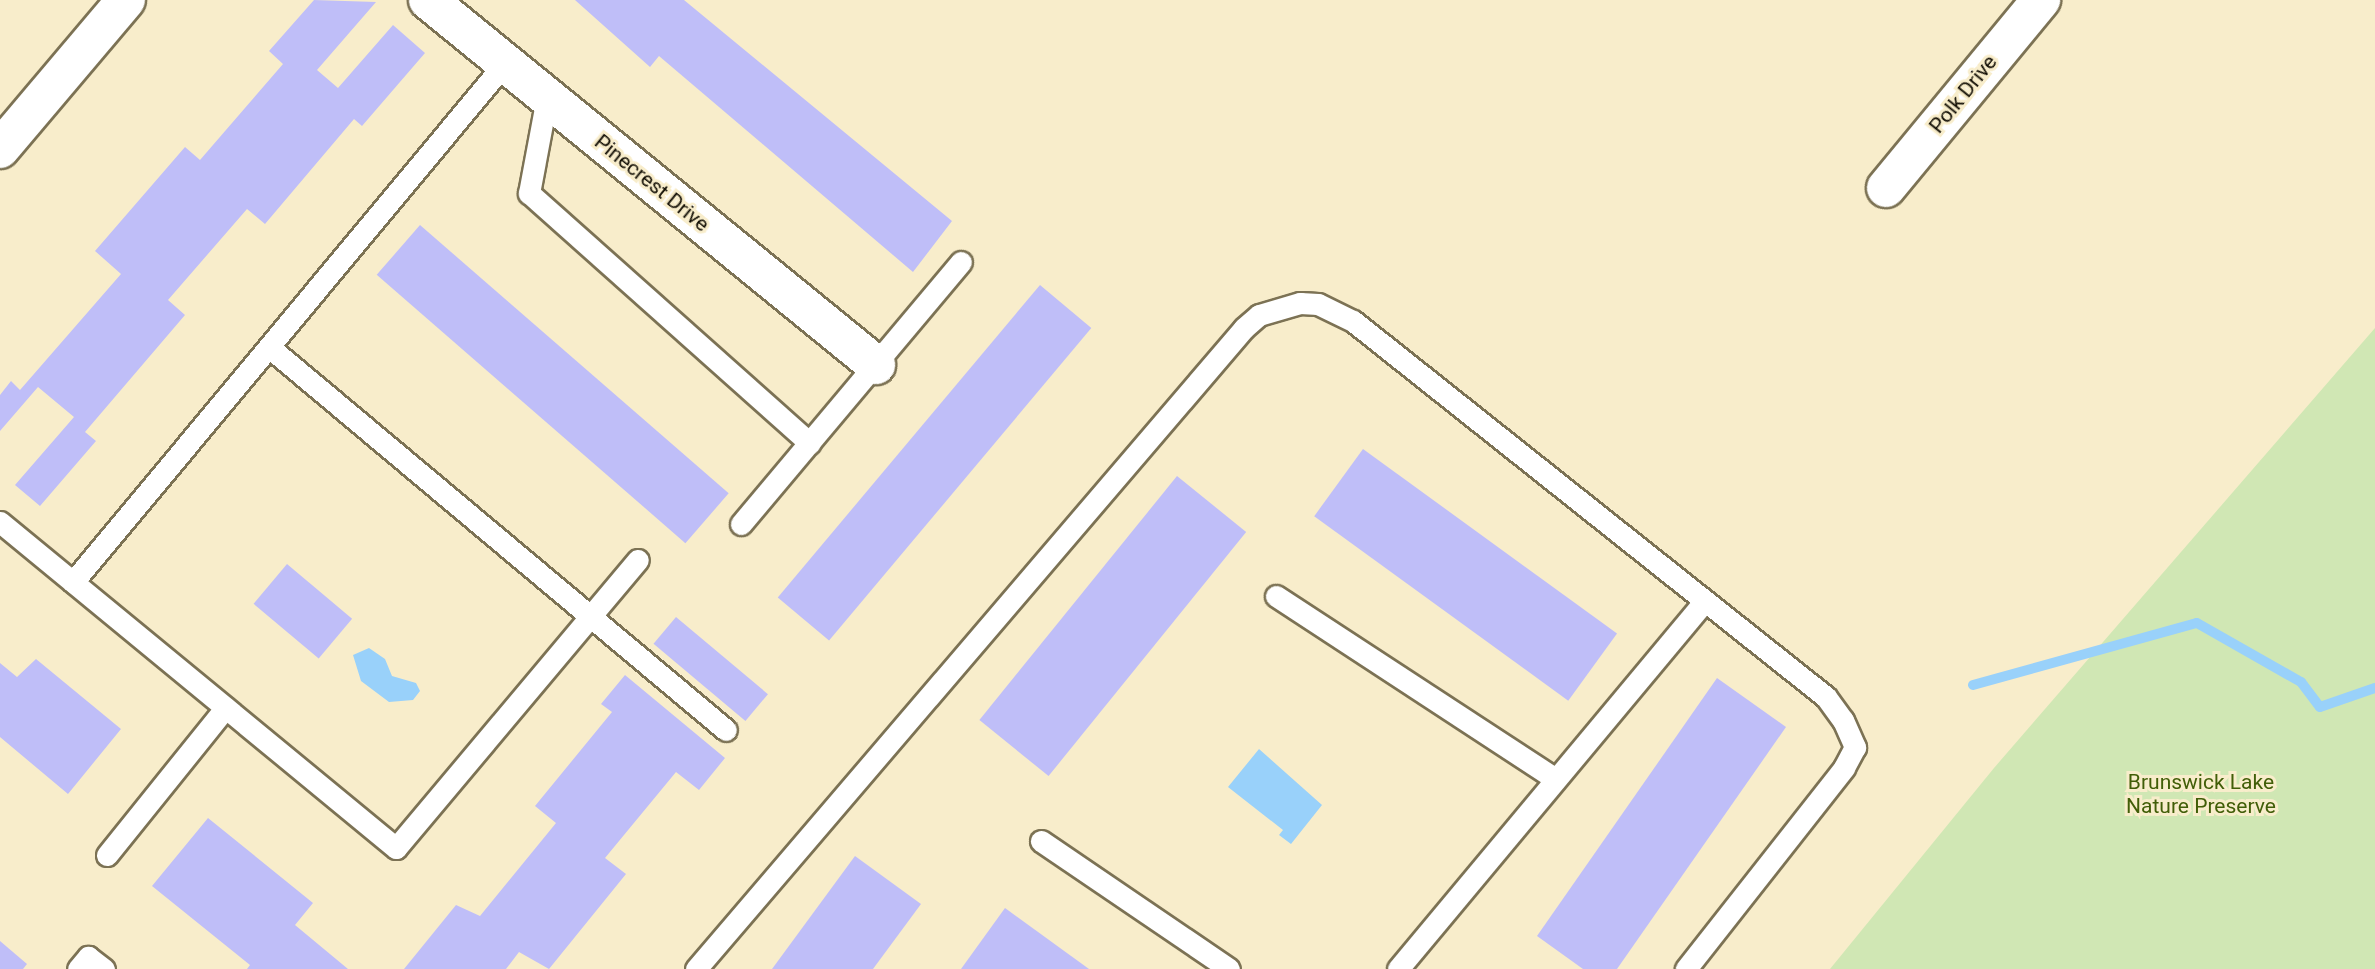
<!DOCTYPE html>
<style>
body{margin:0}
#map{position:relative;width:2375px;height:969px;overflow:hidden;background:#f8edcb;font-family:Roboto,sans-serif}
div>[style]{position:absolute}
.green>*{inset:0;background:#d0e7b4}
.water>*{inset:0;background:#99d1fa}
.stream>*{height:10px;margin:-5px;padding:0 5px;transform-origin:5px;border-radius:5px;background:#99d1fa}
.building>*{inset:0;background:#bfbef8;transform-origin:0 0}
.roads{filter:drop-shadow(2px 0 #7c7254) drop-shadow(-2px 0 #7c7254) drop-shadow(0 2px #7c7254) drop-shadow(0 -2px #7c7254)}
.lane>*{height:21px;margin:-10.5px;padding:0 10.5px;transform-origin:10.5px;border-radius:10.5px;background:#fff}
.street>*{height:38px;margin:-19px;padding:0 19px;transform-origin:19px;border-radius:19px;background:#fff}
.secondary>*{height:38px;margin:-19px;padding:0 19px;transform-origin:19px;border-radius:19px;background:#fff}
span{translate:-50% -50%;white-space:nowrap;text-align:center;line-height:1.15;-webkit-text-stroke:6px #f8edcb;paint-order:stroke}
.street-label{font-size:21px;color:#110d03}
.park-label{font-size:21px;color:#415e08}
</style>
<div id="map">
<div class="green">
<div style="clip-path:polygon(2375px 328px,2375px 969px,1830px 969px,1994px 768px)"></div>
</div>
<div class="water">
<div style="clip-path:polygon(369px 648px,385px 659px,392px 676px,416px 683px,420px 691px,413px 700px,389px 702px,361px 681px,353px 655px)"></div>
<div style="clip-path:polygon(1259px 749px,1322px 805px,1291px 844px,1279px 835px,1283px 830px,1228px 787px)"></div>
</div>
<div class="stream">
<div style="left:1973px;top:685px;width:232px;rotate:-15.5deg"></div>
<div style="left:2197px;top:623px;width:120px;rotate:29.6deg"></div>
<div style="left:2301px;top:682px;width:31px;rotate:53deg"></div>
<div style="left:2320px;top:707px;width:58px;rotate:-19.1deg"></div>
</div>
<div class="building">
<div style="clip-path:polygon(314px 0,376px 2px,317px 70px,338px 88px,393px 25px,425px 53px,362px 126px,354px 119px,265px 224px,247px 209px,168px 300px,185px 315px,85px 432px,96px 441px,40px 506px,15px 485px,74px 417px,38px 387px,0 431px,0 395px,11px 381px,20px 390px,121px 274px,95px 251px,185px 147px,200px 160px,283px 64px,269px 51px)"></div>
<div style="clip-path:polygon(575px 0,684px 0,952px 221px,913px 272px,659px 56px,650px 67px)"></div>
<div style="left:420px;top:225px;width:409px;height:66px;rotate:41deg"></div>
<div style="left:1040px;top:285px;width:67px;height:408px;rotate:40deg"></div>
<div style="left:1363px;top:449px;width:314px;height:83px;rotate:36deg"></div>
<div style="left:1177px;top:476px;width:89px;height:314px;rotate:39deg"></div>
<div style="left:287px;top:564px;width:85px;height:52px;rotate:40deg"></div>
<div style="left:676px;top:617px;width:120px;height:35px;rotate:40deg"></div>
<div style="clip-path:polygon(36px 659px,121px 729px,68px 794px,0 737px,0 663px,17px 677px)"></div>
<div style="clip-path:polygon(625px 675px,725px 758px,699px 790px,676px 772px,605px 858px,626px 874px,549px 969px,519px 952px,506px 969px,404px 969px,456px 905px,480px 916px,556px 823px,535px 806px,612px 712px,601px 704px)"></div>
<div style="clip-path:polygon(1717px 678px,1786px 727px,1617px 969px,1583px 969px,1537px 936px)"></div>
<div style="clip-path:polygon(208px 818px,313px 903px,295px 925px,348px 969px,247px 969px,250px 965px,152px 886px)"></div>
<div style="clip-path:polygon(855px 856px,921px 904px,873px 969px,772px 969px)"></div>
<div style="clip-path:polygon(1005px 908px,1089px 969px,961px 969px)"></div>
<div style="clip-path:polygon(0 941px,27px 964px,23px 969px,0 969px)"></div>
</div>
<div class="roads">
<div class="lane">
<div style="left:547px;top:97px;width:98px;rotate:100.6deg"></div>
<div style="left:529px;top:193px;width:376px;rotate:41.7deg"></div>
<div style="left:269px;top:347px;width:596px;rotate:39.97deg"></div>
<div style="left:0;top:522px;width:513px;rotate:39.46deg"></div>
<div style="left:396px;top:848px;width:376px;rotate:-50deg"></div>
<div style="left:741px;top:524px;width:342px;rotate:-50deg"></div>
<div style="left:73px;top:582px;width:675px;rotate:-50.23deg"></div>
<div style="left:1276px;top:596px;width:334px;rotate:33.2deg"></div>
<div style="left:1041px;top:841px;width:227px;rotate:34.2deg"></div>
<div style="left:107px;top:855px;width:189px;rotate:-51.2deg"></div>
<div style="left:78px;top:969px;width:16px;rotate:-50deg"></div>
<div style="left:88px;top:957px;width:20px;rotate:37deg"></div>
<div style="left:696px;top:969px;width:843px;rotate:-49.47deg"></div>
<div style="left:1244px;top:328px;width:20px;rotate:-41deg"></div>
<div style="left:1259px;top:315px;width:43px;rotate:-16.3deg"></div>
<div style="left:1300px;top:303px;width:18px;rotate:3deg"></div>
<div style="left:1318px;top:304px;width:39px;rotate:26deg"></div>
<div style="left:1353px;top:321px;width:604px;rotate:38.48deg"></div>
<div style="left:1826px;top:697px;width:29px;rotate:54deg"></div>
<div style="left:1843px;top:720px;width:30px;rotate:66deg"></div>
<div style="left:1855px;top:747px;width:24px;rotate:118deg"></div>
<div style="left:1844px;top:768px;width:256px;rotate:128.2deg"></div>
<div style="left:1398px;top:969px;width:479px;rotate:-50.2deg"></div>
</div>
<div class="street">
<div style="left:428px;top:0;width:578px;rotate:39.17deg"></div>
<div style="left:1886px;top:188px;width:244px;rotate:-50.5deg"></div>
</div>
<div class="secondary">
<div style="left:0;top:149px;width:195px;rotate:-49.8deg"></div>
</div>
</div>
<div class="street-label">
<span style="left:1963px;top:94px;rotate:-51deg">Polk Drive</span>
<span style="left:652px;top:183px;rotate:39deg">Pinecrest Drive</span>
</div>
<div class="park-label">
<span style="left:2201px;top:794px">Brunswick Lake<br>Nature Preserve</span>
</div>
</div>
